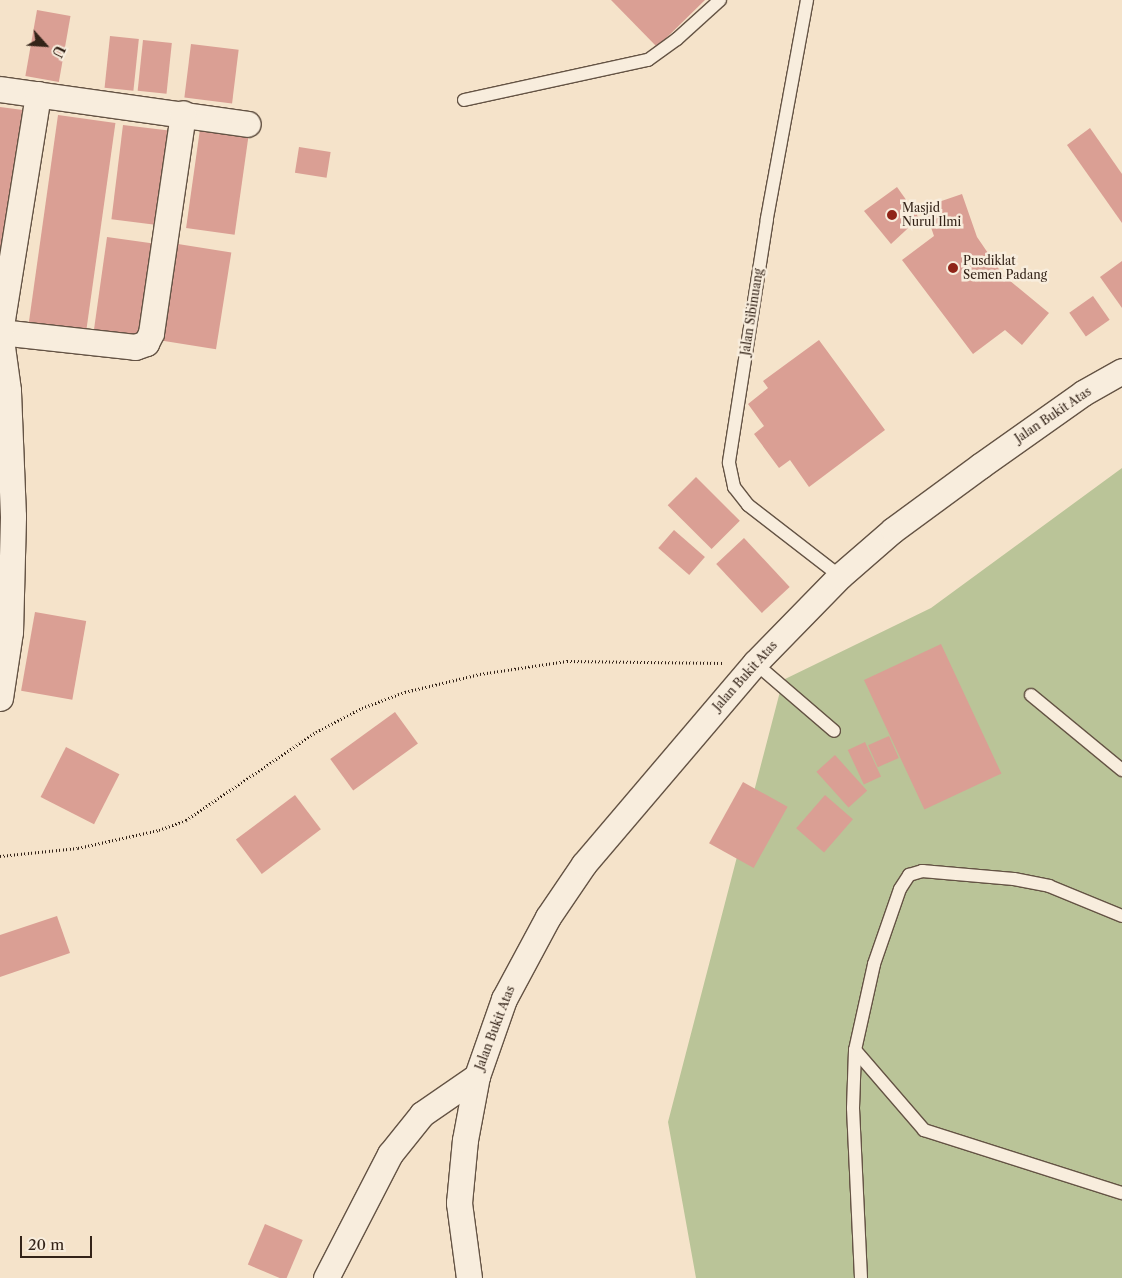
<!DOCTYPE html>
<style>
body{margin:0}
#map{position:relative;width:1122px;height:1278px;overflow:hidden;background:#f5e3ca;font-family:"Libre Caslon Text",serif}
div>[style]{position:absolute}
.green>*{inset:0;background:#bac498}
.building>*{inset:0;background:#da9f94;transform-origin:0 0}
.path>*{height:3px;margin-top:-1.5px;transform-origin:0;background:repeating-linear-gradient(90deg,#332318 0 1px,transparent 0 3.5px)}
.roads{filter:drop-shadow(1px 0 #645344) drop-shadow(-1px 0 #645344) drop-shadow(0 1px #645344) drop-shadow(0 -1px #645344)}
.lane>*{height:12px;margin:-6px;padding:0 6px;transform-origin:6px;border-radius:6px;background:#f8eddd}
.street>*{height:25px;margin:-12.5px;padding:0 12.5px;transform-origin:12.5px;border-radius:12.5px;background:#f8eddd}
.dots>*{width:14px;height:14px;translate:-50% -50%;box-sizing:border-box;border:2px solid #f8eddd;border-radius:50%}
span{translate:-50% -50%;white-space:nowrap;text-align:center;line-height:1.15;-webkit-text-stroke:5px #f8eddd;paint-order:stroke}
.poi-label{font-size:12px;color:#332318}
.left{translate:0 -50%;text-align:left}
.street-label{font-size:12px;color:#332318}
.north{position:absolute;left:20px;top:20px;width:50px;height:50px;-webkit-text-stroke:4px #f8eddd;paint-order:stroke;rotate:116deg;font-size:14px;font-weight:700;line-height:20px;text-align:center;color:#332318}
.north::after{content:'';display:block;margin:auto;width:18px;height:22px;background:#332318;clip-path:polygon(50% 0,100% 100%,50% 72%,0 100%)}
.scale{position:absolute;left:20px;top:1236px;width:72px;height:22px;box-sizing:border-box;border:2px solid #332318;border-top:0;padding-left:6px;font-size:15px;line-height:18px;white-space:nowrap;color:#332318;-webkit-text-stroke:4px #f8eddd;paint-order:stroke}
</style>
<div id="map">
<div class="green">
<div style="clip-path:polygon(1122px 468px,1122px 1278px,696px 1278px,668px 1122px,783px 680px,931px 608px)"></div>
</div>
<div class="building">
<div style="clip-path:polygon(611px 0,705px 0,657px 47px)"></div>
<div style="left:37px;top:10px;width:34px;height:67px;rotate:10deg"></div>
<div style="left:110px;top:36px;width:29px;height:52px;rotate:6deg"></div>
<div style="left:143px;top:40px;width:29px;height:51px;rotate:6deg"></div>
<div style="left:191px;top:44px;width:48px;height:54px;rotate:7deg"></div>
<div style="clip-path:polygon(0 107px,23px 110px,0 263px)"></div>
<div style="left:58px;top:115px;width:58px;height:211px;rotate:8deg"></div>
<div style="left:123px;top:125px;width:46px;height:95px;rotate:7deg"></div>
<div style="clip-path:polygon(1090px 128px,1122px 174px,1122px 223px,1067px 145px)"></div>
<div style="left:200px;top:129px;width:49px;height:100px;rotate:8deg"></div>
<div style="left:299px;top:147px;width:32px;height:26px;rotate:9deg"></div>
<div style="clip-path:polygon(897px 187px,919px 218px,891px 244px,864px 211px)"></div>
<div style="clip-path:polygon(962px 194px,977px 237px,1003px 275px,1049px 313px,1022px 345px,1005px 330px,973px 354px,902px 260px,934px 236px,924px 207px)"></div>
<div style="left:107px;top:237px;width:45px;height:96px;rotate:8deg"></div>
<div style="left:178px;top:244px;width:54px;height:98px;rotate:9deg"></div>
<div style="clip-path:polygon(1122px 261px,1122px 308px,1100px 277px)"></div>
<div style="left:1093px;top:296px;width:29px;height:29px;rotate:55deg"></div>
<div style="clip-path:polygon(819px 340px,885px 430px,809px 487px,790px 460px,779px 468px,754px 434px,764px 426px,748px 404px,768px 388px,763px 381px)"></div>
<div style="left:696px;top:477px;width:62px;height:40px;rotate:45deg"></div>
<div style="left:674px;top:530px;width:41px;height:24px;rotate:41deg"></div>
<div style="left:744px;top:538px;width:67px;height:38px;rotate:47deg"></div>
<div style="left:35px;top:612px;width:52px;height:80px;rotate:10deg"></div>
<div style="left:941px;top:644px;width:143px;height:85px;rotate:65deg"></div>
<div style="left:395px;top:712px;width:39px;height:80px;rotate:54deg"></div>
<div style="left:889px;top:736px;width:24px;height:23px;rotate:66deg"></div>
<div style="left:865px;top:742px;width:38px;height:19px;rotate:65deg"></div>
<div style="left:66px;top:747px;width:60px;height:56px;rotate:27deg"></div>
<div style="left:835px;top:755px;width:48px;height:25px;rotate:48deg"></div>
<div style="left:743px;top:782px;width:51px;height:70px;rotate:29deg"></div>
<div style="left:295px;top:795px;width:43px;height:74px;rotate:53deg"></div>
<div style="left:825px;top:795px;width:37px;height:44px;rotate:41deg"></div>
<div style="clip-path:polygon(57px 916px,70px 953px,0 977px,0 935px)"></div>
<div style="left:265px;top:1224px;width:41px;height:44px;rotate:23deg"></div>
</div>
<div class="path">
<div style="left:0;top:856px;width:78px;rotate:-5.9deg"></div>
<div style="left:78px;top:848px;width:83px;rotate:-12.5deg"></div>
<div style="left:159px;top:830px;width:29px;rotate:-20deg"></div>
<div style="left:186px;top:820px;width:157px;rotate:-34.1deg"></div>
<div style="left:316px;top:732px;width:52px;rotate:-27.6deg"></div>
<div style="left:362px;top:708px;width:46px;rotate:-20.4deg"></div>
<div style="left:405px;top:692px;width:77px;rotate:-13.5deg"></div>
<div style="left:480px;top:674px;width:88px;rotate:-8.5deg"></div>
<div style="left:567px;top:661px;width:157px;rotate:0.7deg"></div>
</div>
<div class="roads">
<div class="lane">
<div style="left:807px;top:0;width:223px;rotate:100.4deg"></div>
<div style="left:767px;top:219px;width:247px;rotate:98.9deg"></div>
<div style="left:729px;top:463px;width:25px;rotate:78deg"></div>
<div style="left:734px;top:487px;width:23px;rotate:52deg"></div>
<div style="left:748px;top:505px;width:116px;rotate:37.7deg"></div>
<div style="left:464px;top:100px;width:188px;rotate:-12.3deg"></div>
<div style="left:648px;top:60px;width:36px;rotate:-36deg"></div>
<div style="left:677px;top:39px;width:58px;rotate:-42.2deg"></div>
<div style="left:755px;top:663px;width:104px;rotate:40.7deg"></div>
<div style="left:1031px;top:695px;width:118px;rotate:39.5deg"></div>
<div style="left:855px;top:1050px;width:106px;rotate:49.2deg"></div>
<div style="left:924px;top:1130px;width:208px;rotate:17.7deg"></div>
<div style="left:861px;top:1278px;width:170px;rotate:-92.7deg"></div>
<div style="left:853px;top:1108px;width:58px;rotate:-88deg"></div>
<div style="left:855px;top:1050px;width:88px;rotate:-77.5deg"></div>
<div style="left:874px;top:964px;width:79px;rotate:-70.9deg"></div>
<div style="left:900px;top:889px;width:17px;rotate:-57deg"></div>
<div style="left:909px;top:875px;width:14px;rotate:-17deg"></div>
<div style="left:922px;top:871px;width:92px;rotate:5deg"></div>
<div style="left:1014px;top:879px;width:36px;rotate:11deg"></div>
<div style="left:1049px;top:886px;width:79px;rotate:22.3deg"></div>
</div>
<div class="street">
<div style="left:0;top:89px;width:250px;rotate:8deg"></div>
<div style="left:0;top:332px;width:136px;rotate:6.3deg"></div>
<div style="left:135px;top:347px;width:12px;rotate:-20deg"></div>
<div style="left:146px;top:343px;width:11px;rotate:-63deg"></div>
<div style="left:151px;top:333px;width:222px;rotate:-81.7deg"></div>
<div style="left:0;top:698px;width:67px;rotate:-81.4deg"></div>
<div style="left:10px;top:632px;width:116px;rotate:-88.5deg"></div>
<div style="left:13px;top:516px;width:126px;rotate:-92.3deg"></div>
<div style="left:8px;top:390px;width:59px;rotate:-97.9deg"></div>
<div style="left:0;top:332px;width:241px;rotate:-80.9deg"></div>
<div style="left:326px;top:1278px;width:140px;rotate:-62.7deg"></div>
<div style="left:390px;top:1154px;width:51px;rotate:-51.3deg"></div>
<div style="left:422px;top:1114px;width:67px;rotate:-34.6deg"></div>
<div style="left:469px;top:1278px;width:76px;rotate:-97.6deg"></div>
<div style="left:459px;top:1203px;width:63px;rotate:-84.6deg"></div>
<div style="left:465px;top:1140px;width:65px;rotate:-79.4deg"></div>
<div style="left:477px;top:1076px;width:82px;rotate:-70.7deg"></div>
<div style="left:504px;top:999px;width:93px;rotate:-61.8deg"></div>
<div style="left:548px;top:917px;width:64px;rotate:-55.8deg"></div>
<div style="left:584px;top:864px;width:264px;rotate:-49.6deg"></div>
<div style="left:755px;top:663px;width:122px;rotate:-45.7deg"></div>
<div style="left:840px;top:576px;width:70px;rotate:-41deg"></div>
<div style="left:893px;top:530px;width:108px;rotate:-36.3deg"></div>
<div style="left:980px;top:466px;width:126px;rotate:-35.3deg"></div>
<div style="left:1083px;top:393px;width:45px;rotate:-29.4deg"></div>
</div>
</div>
<div class="dots">
<div style="left:892px;top:215px;background:#8f2418"></div>
<div style="left:953px;top:268px;background:#8f2418"></div>
</div>
<div class="poi-label">
<span class="left" style="left:902px;top:215px">Masjid<br>Nurul Ilmi</span>
<span class="left" style="left:963px;top:268px">Pusdiklat<br>Semen Padang</span>
</div>
<div class="street-label">
<span style="left:752px;top:312px;rotate:-81deg">Jalan Sibinuang</span>
<span style="left:1053px;top:415px;rotate:-34deg">Jalan Bukit Atas</span>
<span style="left:745px;top:676px;rotate:-48deg">Jalan Bukit Atas</span>
<span style="left:495px;top:1028px;rotate:-69deg">Jalan Bukit Atas</span>
</div>
<div class="north">U</div>
<div class="scale">20 m</div>
</div>
